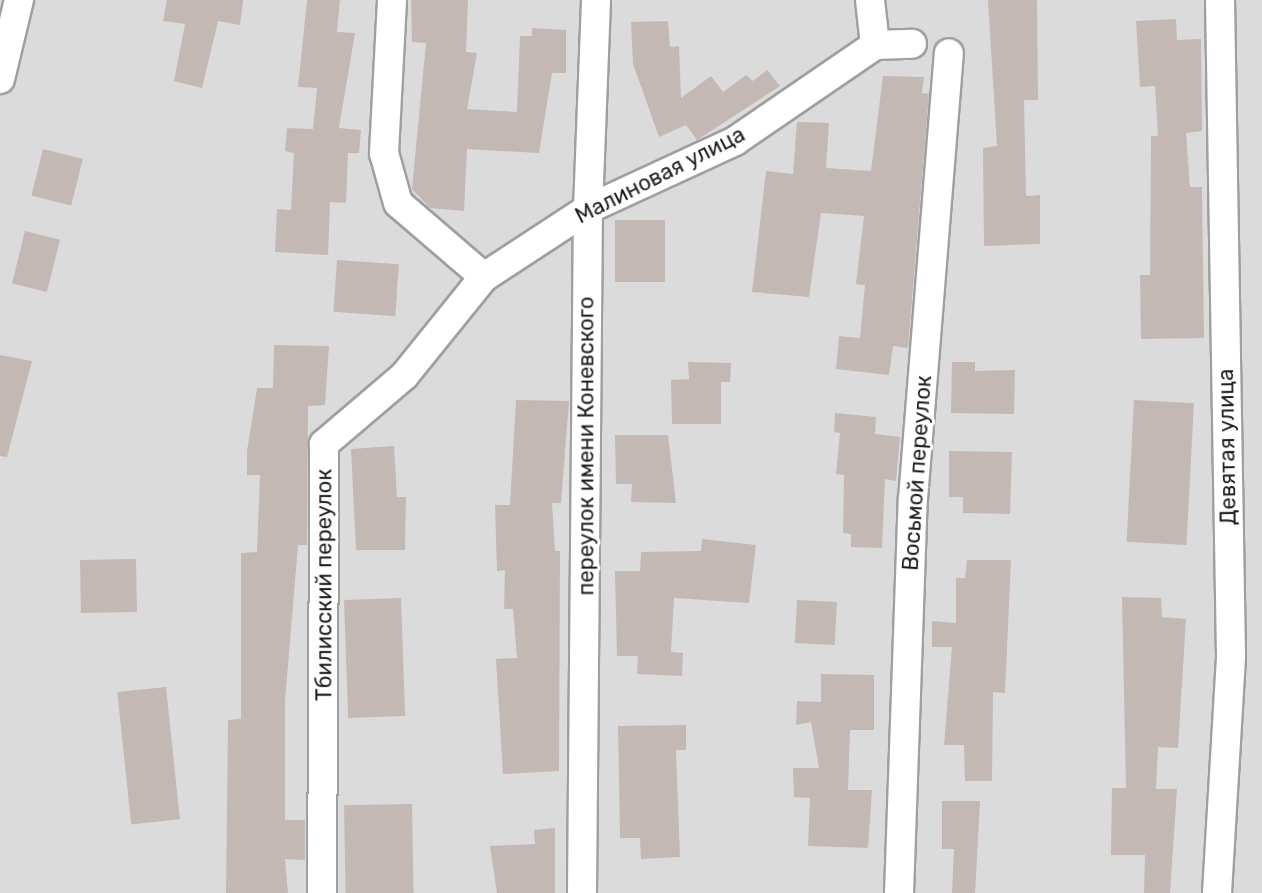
<!DOCTYPE html>
<meta charset="utf-8">
<style>
body{margin:0}
#map{position:relative;width:1262px;height:893px;overflow:hidden;background:#efeae5;font-family:Rubik,sans-serif}
div>[style]{position:absolute}
.residential>*{inset:0;background:#dcdbdb;transform-origin:0 0}
.building>*{inset:0;background:#c3b8b4;transform-origin:0 0}
.roads{filter:drop-shadow(2px 0 #9f9f9f) drop-shadow(-2px 0 #9f9f9f) drop-shadow(0 2px #9f9f9f) drop-shadow(0 -2px #9f9f9f)}
.street>*{height:28px;margin:-14px;padding:0 14px;transform-origin:14px;border-radius:14px;background:#fff}
span{translate:-50% -50%;white-space:nowrap;text-align:center;line-height:1.15;-webkit-text-stroke:6px #fff;paint-order:stroke}
.street-label{font-size:22px;color:#1e1e1e}
</style>
<div id="map">
<div class="residential">
<div style="left:0;top:0;width:1262px;height:893px"></div>
</div>
<div class="building">
<div style="clip-path:polygon(167px 0,243px 0,240px 25px,218px 21px,202px 88px,174px 81px,185px 24px,163px 21px)"></div>
<div style="clip-path:polygon(307px 0,340px 0,337px 32px,355px 33px,339px 128px,361px 130px,359px 153px,348px 153px,346px 203px,330px 202px,328px 255px,275px 252px,277px 209px,291px 210px,294px 153px,285px 151px,287px 128px,313px 129px,317px 88px,298px 87px)"></div>
<div style="clip-path:polygon(411px 0,468px 0,466px 52px,477px 53px,467px 109px,517px 112px,520px 36px,532px 36px,532px 28px,566px 30px,566px 73px,552px 73px,539px 153px,467px 149px,464px 211px,430px 208px,412px 189px,426px 43px,412px 42px)"></div>
<div style="clip-path:polygon(988px 0,1037px 0,1038px 100px,1024px 100px,1026px 196px,1040px 195px,1040px 244px,984px 246px,983px 148px,997px 146px)"></div>
<div style="clip-path:polygon(1176px 19px,1177px 40px,1201px 39px,1202px 131px,1186px 133px,1190px 187px,1202px 187px,1204px 338px,1141px 339px,1140px 275px,1150px 275px,1151px 136px,1158px 136px,1155px 86px,1140px 87px,1136px 21px)"></div>
<div style="clip-path:polygon(668px 21px,670px 47px,679px 46px,681px 98px,711px 76px,723px 92px,746px 75px,753px 81px,767px 70px,780px 86px,697px 140px,686px 125px,659px 137px,633px 64px,631px 22px)"></div>
<div style="clip-path:polygon(883px 76px,924px 77px,922px 93px,929px 94px,908px 348px,893px 346px,889px 375px,836px 369px,839px 336px,860px 338px,865px 285px,856px 284px,864px 216px,821px 213px,809px 297px,752px 292px,766px 171px,793px 174px,797px 122px,829px 123px,826px 168px,871px 171px)"></div>
<div style="left:43px;top:149px;width:41px;height:48px;rotate:14deg"></div>
<div style="left:665px;top:220px;width:62px;height:50px;rotate:90deg"></div>
<div style="left:25px;top:231px;width:36px;height:54px;rotate:14deg"></div>
<div style="left:337px;top:260px;width:62px;height:52px;rotate:4deg"></div>
<div style="clip-path:polygon(274px 345px,329px 346px,325px 405px,308px 406px,307px 545px,298px 545px,285px 701px,285px 820px,305px 820px,305px 860px,285px 859px,288px 893px,226px 893px,228px 720px,241px 719px,241px 553px,257px 552px,260px 475px,247px 475px,247px 451px,257px 388px,273px 388px)"></div>
<div style="clip-path:polygon(0 355px,32px 361px,7px 457px,0 456px)"></div>
<div style="clip-path:polygon(688px 362px,731px 363px,730px 382px,721px 382px,721px 424px,672px 424px,671px 380px,689px 379px)"></div>
<div style="clip-path:polygon(952px 362px,975px 362px,975px 371px,1015px 370px,1014px 414px,951px 413px)"></div>
<div style="clip-path:polygon(516px 400px,569px 401px,561px 503px,552px 503px,555px 551px,560px 551px,559px 771px,503px 774px,496px 659px,517px 658px,513px 609px,504px 609px,505px 570px,497px 571px,495px 505px,510px 505px)"></div>
<div style="left:1134px;top:400px;width:60px;height:142px;rotate:3deg"></div>
<div style="clip-path:polygon(835px 413px,876px 417px,875px 434px,900px 437px,896px 481px,885px 479px,882px 548px,851px 547px,851px 534px,843px 533px,844px 475px,836px 474px,840px 433px,834px 432px)"></div>
<div style="clip-path:polygon(615px 435px,668px 435px,676px 503px,631px 502px,632px 484px,616px 484px)"></div>
<div style="clip-path:polygon(394px 446px,397px 497px,406px 497px,405px 550px,356px 550px,351px 449px)"></div>
<div style="clip-path:polygon(949px 451px,1012px 452px,1010px 514px,963px 513px,963px 497px,949px 497px)"></div>
<div style="clip-path:polygon(702px 539px,756px 545px,749px 603px,674px 598px,671px 652px,683px 653px,682px 676px,637px 674px,638px 656px,617px 656px,615px 571px,640px 571px,641px 552px,701px 551px)"></div>
<div style="left:136px;top:559px;width:53px;height:56px;rotate:89deg"></div>
<div style="clip-path:polygon(967px 560px,1011px 560px,1005px 693px,993px 692px,992px 781px,965px 781px,964px 745px,944px 745px,952px 647px,932px 647px,932px 621px,956px 623px,956px 578px,965px 578px)"></div>
<div style="clip-path:polygon(1122px 597px,1161px 598px,1162px 617px,1186px 619px,1178px 748px,1158px 747px,1156px 789px,1177px 789px,1170px 893px,1144px 893px,1145px 855px,1111px 855px,1112px 788px,1126px 788px)"></div>
<div style="left:401px;top:598px;width:118px;height:57px;rotate:88deg"></div>
<div style="left:797px;top:600px;width:40px;height:43px;rotate:3deg"></div>
<div style="clip-path:polygon(821px 674px,874px 675px,874px 730px,850px 730px,848px 790px,872px 790px,868px 848px,808px 846px,810px 798px,794px 797px,793px 768px,819px 768px,811px 722px,796px 725px,797px 701px,821px 702px)"></div>
<div style="left:166px;top:687px;width:133px;height:49px;rotate:84deg"></div>
<div style="clip-path:polygon(686px 725px,686px 750px,676px 750px,680px 857px,641px 859px,640px 838px,620px 838px,618px 726px)"></div>
<div style="clip-path:polygon(942px 801px,980px 801px,975px 893px,952px 893px,954px 849px,942px 849px)"></div>
<div style="left:412px;top:804px;width:89px;height:68px;rotate:89deg"></div>
<div style="clip-path:polygon(555px 828px,555px 893px,497px 893px,490px 846px,535px 844px,534px 830px)"></div>
</div>
<div class="roads">
<div class="street">
<div style="left:870px;top:0;width:45px;rotate:83.7deg"></div>
<div style="left:0;top:79px;width:81px;rotate:-76.5deg"></div>
<div style="left:484px;top:277px;width:124px;rotate:-33.2deg"></div>
<div style="left:588px;top:209px;width:162px;rotate:-24.8deg"></div>
<div style="left:735px;top:141px;width:170px;rotate:-34.4deg"></div>
<div style="left:875px;top:45px;width:37px;rotate:-2deg"></div>
<div style="left:322px;top:893px;width:449px;rotate:-89.7deg"></div>
<div style="left:324px;top:444px;width:105px;rotate:-40.4deg"></div>
<div style="left:404px;top:376px;width:127px;rotate:-51.1deg"></div>
<div style="left:484px;top:277px;width:113px;rotate:-139.3deg"></div>
<div style="left:398px;top:203px;width:52px;rotate:-105.6deg"></div>
<div style="left:384px;top:153px;width:153px;rotate:-87deg"></div>
<div style="left:582px;top:893px;width:684px;rotate:-89.5deg"></div>
<div style="left:588px;top:209px;width:209px;rotate:-87.8deg"></div>
<div style="left:899px;top:893px;width:394px;rotate:-88deg"></div>
<div style="left:913px;top:499px;width:447px;rotate:-85.4deg"></div>
<div style="left:1217px;top:893px;width:237px;rotate:-86.6deg"></div>
<div style="left:1231px;top:656px;width:656px;rotate:-90.96deg"></div>
</div>
</div>
<div class="street-label">
<span style="left:660px;top:175px;rotate:-27deg">Малиновая улица</span>
<span style="left:586px;top:446px;rotate:-90deg">переулок имени Коневского</span>
<span style="left:1227px;top:447px;rotate:-91deg">Девятая улица</span>
<span style="left:917px;top:473px;rotate:-86deg">Восьмой переулок</span>
<span style="left:324px;top:585px;rotate:-90deg">Тбилисский переулок</span>
</div>
</div>
